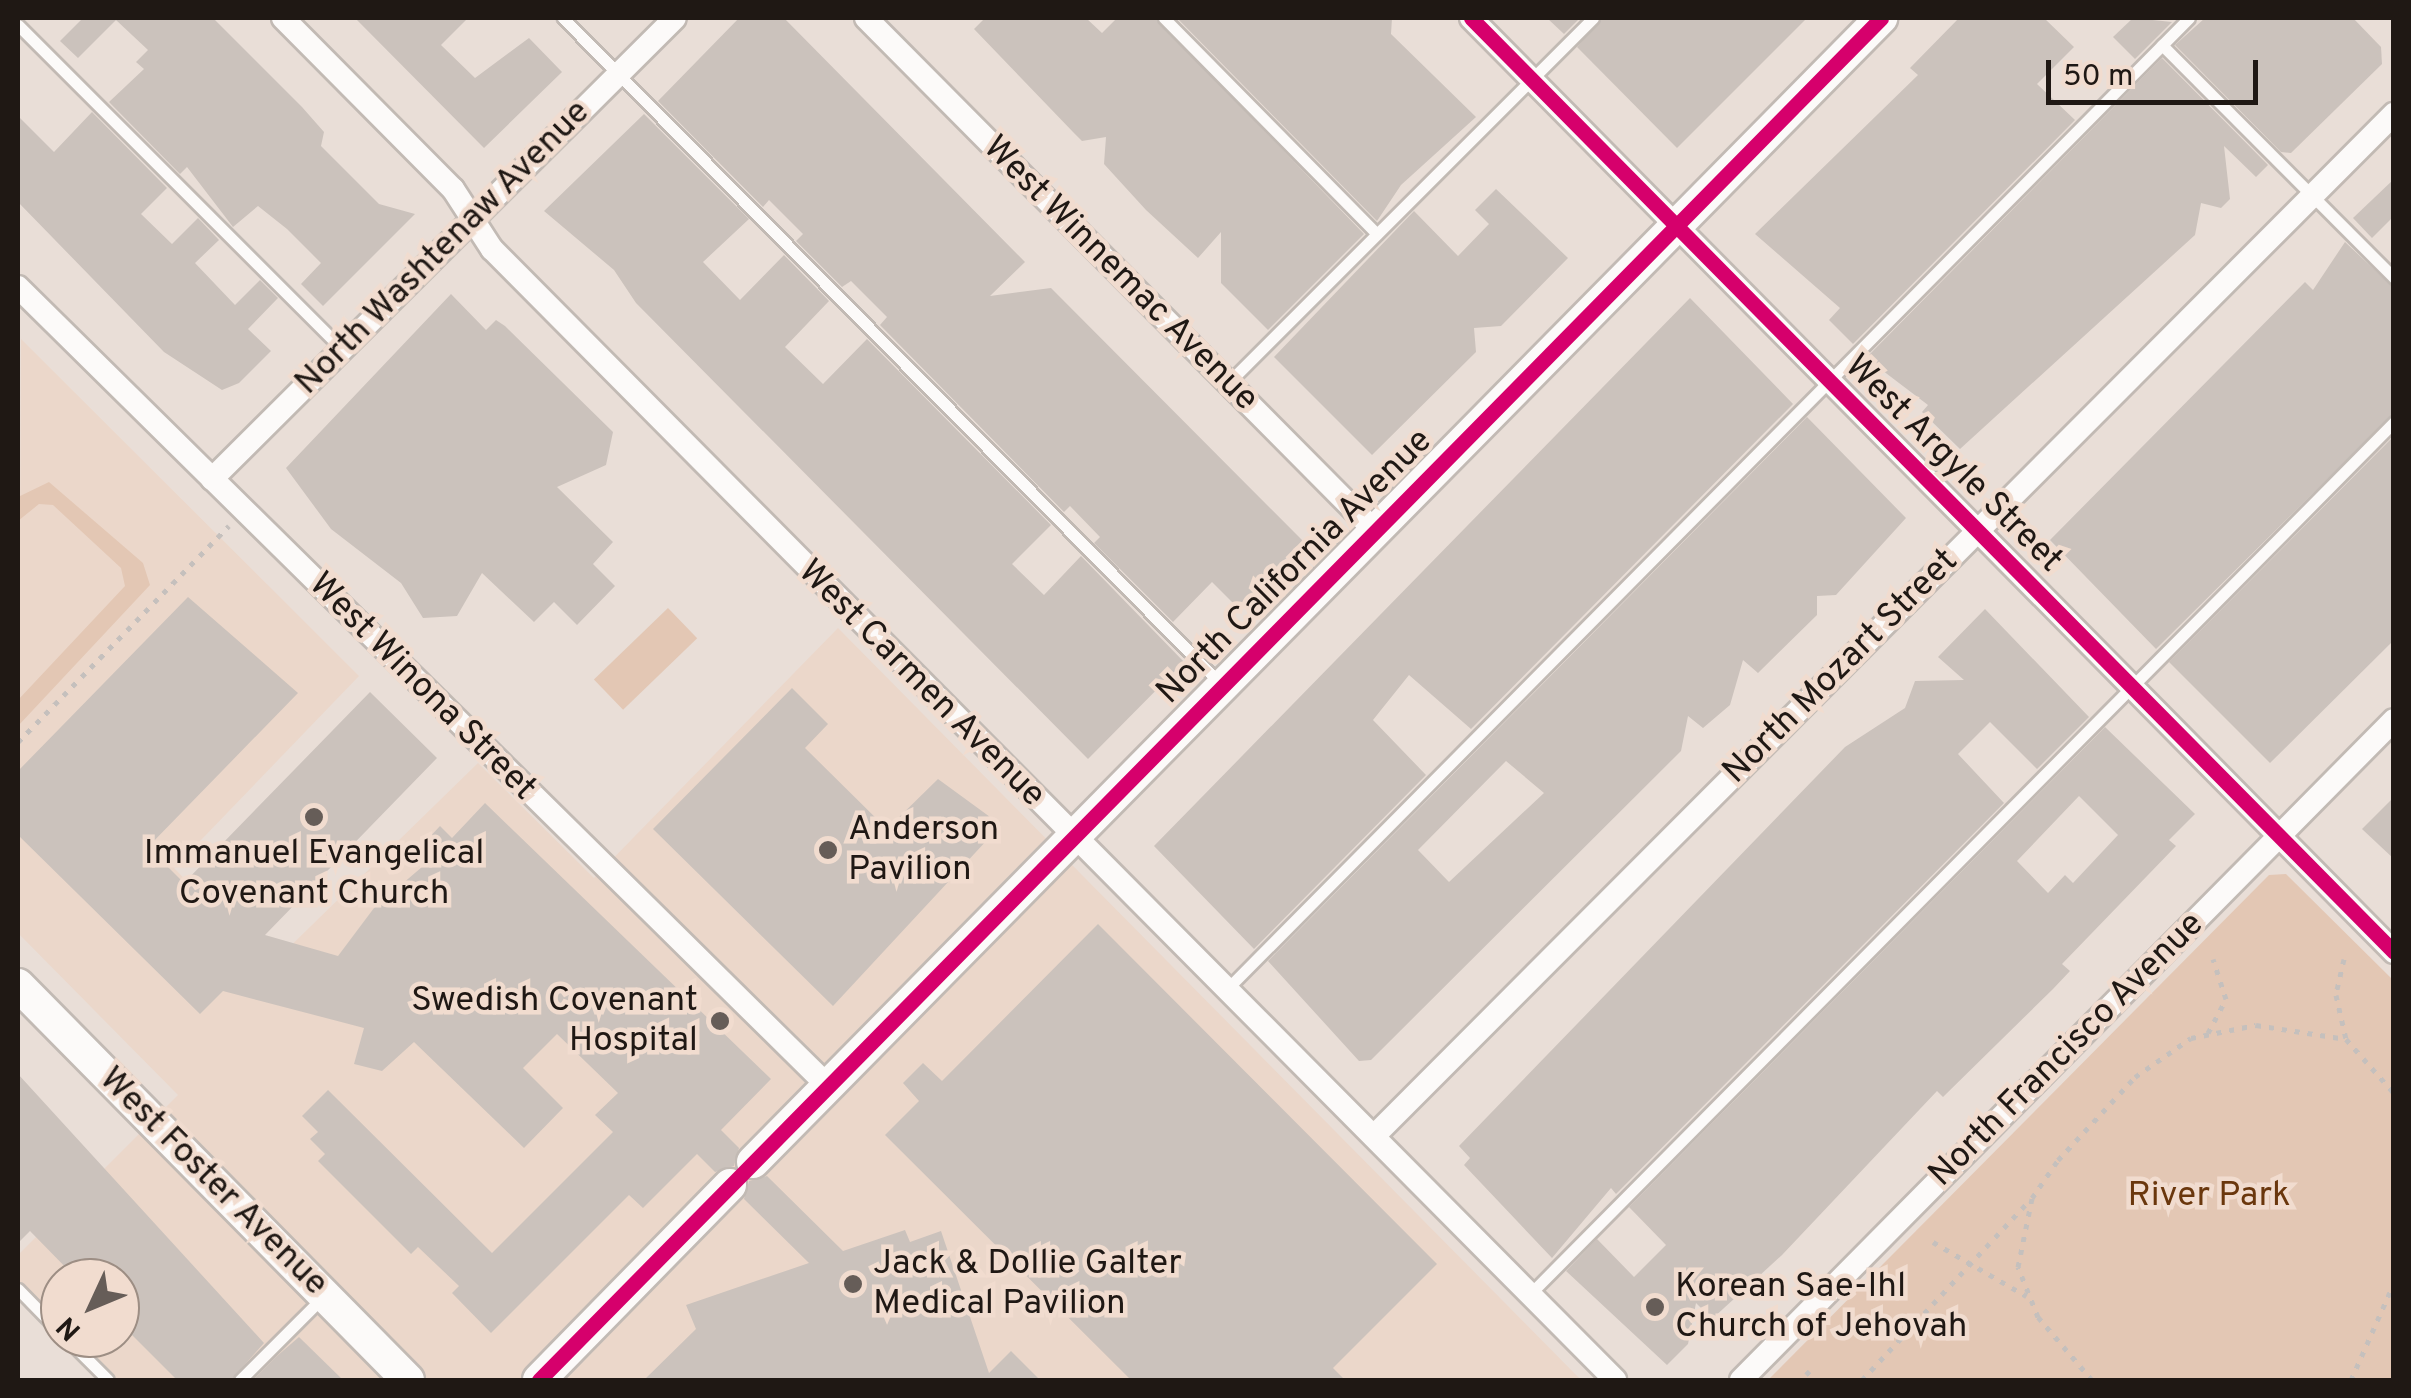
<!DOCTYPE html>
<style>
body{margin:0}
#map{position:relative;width:2411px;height:1398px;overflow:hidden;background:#e9ded7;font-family:Overpass,sans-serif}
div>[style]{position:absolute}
.built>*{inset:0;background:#ebd7ca}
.green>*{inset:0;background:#e3c7b4;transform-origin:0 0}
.building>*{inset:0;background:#cbc2bc}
.path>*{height:5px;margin-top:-2.5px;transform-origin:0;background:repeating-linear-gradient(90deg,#c5c0bd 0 5px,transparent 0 13px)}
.roads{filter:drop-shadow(2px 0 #c2bab4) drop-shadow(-2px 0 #c2bab4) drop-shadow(0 2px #c2bab4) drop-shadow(0 -2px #c2bab4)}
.service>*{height:11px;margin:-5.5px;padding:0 5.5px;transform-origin:5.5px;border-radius:5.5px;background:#fcfaf9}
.minor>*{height:22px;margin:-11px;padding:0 11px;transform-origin:11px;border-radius:11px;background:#fcfaf9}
.secondary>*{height:32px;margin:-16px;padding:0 16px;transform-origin:16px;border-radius:16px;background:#fcfaf9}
.cycleway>*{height:15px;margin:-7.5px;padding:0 7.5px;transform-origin:7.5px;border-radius:7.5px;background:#d6006c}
.dots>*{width:28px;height:28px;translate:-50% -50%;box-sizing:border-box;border:5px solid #f1dccf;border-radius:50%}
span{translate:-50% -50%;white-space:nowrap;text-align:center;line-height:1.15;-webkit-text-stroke:9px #f1dccf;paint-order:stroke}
.street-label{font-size:35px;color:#1f1814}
.poi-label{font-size:35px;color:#1f1814}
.left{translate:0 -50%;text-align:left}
.right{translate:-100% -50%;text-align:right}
.park-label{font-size:35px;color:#6a370d}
.frame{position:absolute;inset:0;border:20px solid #1f1814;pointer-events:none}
.north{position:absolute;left:40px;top:1258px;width:100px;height:100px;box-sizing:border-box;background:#f1dccf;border:2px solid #9d8e84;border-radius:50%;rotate:226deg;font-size:28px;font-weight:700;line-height:40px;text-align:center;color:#1f1814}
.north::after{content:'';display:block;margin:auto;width:35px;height:45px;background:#665d58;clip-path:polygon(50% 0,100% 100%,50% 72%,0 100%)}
.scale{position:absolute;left:2046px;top:60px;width:212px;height:45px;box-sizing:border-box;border:5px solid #1f1814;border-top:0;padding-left:12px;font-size:30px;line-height:35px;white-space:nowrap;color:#1f1814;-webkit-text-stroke:8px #f1dccf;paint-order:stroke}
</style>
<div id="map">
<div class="built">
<div style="clip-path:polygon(21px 339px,359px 676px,174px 868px,270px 966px,478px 763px,594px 878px,838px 628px,1581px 1380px,113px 1380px,71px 1338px,120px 1338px,120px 1278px,60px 1278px,60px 1327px,18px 1284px,18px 1255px,178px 1095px,18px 933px)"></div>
</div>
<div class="green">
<div style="clip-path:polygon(49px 482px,143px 563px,150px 585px,18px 726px,18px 700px,125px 586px,121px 568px,53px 505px,39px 504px,18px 521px,18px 497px)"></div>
<div style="left:668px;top:608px;width:42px;height:103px;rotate:46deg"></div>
<div style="clip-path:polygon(2286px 874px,2393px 980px,2393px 1380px,1768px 1380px,2269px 875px)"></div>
</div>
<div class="building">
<div style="clip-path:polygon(83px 18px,213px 18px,302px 107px,324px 132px,321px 146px,379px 204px,415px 214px,323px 306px,301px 284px,321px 263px,287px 229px,258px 206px,233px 227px,187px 167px,180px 174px,109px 102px,144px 69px,136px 62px,148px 50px,116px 20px,78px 58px,60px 41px)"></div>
<div style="clip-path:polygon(355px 18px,468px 18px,441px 45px,475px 78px,529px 38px,562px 72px,484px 148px)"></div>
<div style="clip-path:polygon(739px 18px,784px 18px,1025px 262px,990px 296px,1051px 288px,1303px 541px,1238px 608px,1212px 582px,1173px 622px,1094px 543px,1100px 537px,1070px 506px,1064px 512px,880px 325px,887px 317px,851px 281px,842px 287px,796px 241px,803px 234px,769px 200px,763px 207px,658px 101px)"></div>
<div style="clip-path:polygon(985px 18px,1086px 18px,1102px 33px,1117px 18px,1155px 18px,1364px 234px,1268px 330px,1221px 283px,1221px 232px,1198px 258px,1146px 210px,1104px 164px,1106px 137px,1082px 141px,1073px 132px,974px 29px)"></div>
<div style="clip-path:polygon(1177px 18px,1392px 18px,1391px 34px,1476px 117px,1401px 185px,1377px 221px)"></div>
<div style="clip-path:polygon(1547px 18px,1580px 18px,1564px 34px)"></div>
<div style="clip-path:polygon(1602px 18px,1807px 18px,1677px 148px,1577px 47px)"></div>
<div style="clip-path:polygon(1959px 18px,2044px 18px,2074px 47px,2037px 84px,2075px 120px,1853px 344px,1829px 320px,1840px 308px,1755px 234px,1918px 75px,1910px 68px)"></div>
<div style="clip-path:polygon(2133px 18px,2172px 22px,2135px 59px,2113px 37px)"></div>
<div style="clip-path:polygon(2205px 18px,2353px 18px,2381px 47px,2382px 64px,2291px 153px,2281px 152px,2175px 45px)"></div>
<div style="clip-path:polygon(2162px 58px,2268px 165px,2256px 177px,2224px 146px,2230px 199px,2221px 208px,2201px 203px,2195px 235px,1960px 449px,1922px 412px,1928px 405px,1866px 358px)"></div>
<div style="clip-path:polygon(92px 112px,167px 188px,141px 214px,172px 244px,198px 218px,219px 240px,195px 263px,235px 305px,260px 280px,278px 298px,248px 329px,271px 351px,239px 383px,222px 390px,164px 352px,18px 202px,18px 116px,54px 152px)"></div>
<div style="clip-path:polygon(644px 114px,749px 219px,703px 262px,740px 300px,784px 255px,829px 301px,785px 347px,823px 384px,867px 339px,1051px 525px,1012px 564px,1044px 595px,1081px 556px,1184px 662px,1088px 759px,636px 303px,614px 270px,544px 211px)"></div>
<div style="clip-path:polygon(2394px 179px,2394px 216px,2372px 238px,2353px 218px)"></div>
<div style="clip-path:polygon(1496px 189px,1568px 258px,1501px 326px,1474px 328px,1476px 352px,1372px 455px,1274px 357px,1414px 211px,1458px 256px,1489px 224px,1475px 210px)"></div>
<div style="clip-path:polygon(2345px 242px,2394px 288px,2394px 413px,2156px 649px,2050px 540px,2305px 282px,2313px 290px)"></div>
<div style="clip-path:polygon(451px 294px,486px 330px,496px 320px,505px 326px,613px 432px,606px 465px,557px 487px,613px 542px,593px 564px,615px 586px,577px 625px,554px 602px,534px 622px,482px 573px,457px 616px,423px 618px,401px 583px,331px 529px,286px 468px)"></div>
<div style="clip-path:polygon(1690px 298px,1793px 404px,1471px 729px,1409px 675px,1373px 720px,1426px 775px,1254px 949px,1154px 846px)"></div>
<div style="clip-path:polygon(evenodd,1807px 417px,1906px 518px,1836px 595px,1817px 596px,1817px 615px,1758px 673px,1743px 660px,1730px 705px,1703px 728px,1688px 716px,1681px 751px,1371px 1060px,1359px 1061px,1268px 961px,1807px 417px,1506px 761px,1544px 793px,1449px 882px,1418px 850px,1506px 761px)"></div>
<div style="clip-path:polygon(2394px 436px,2394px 640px,2270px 763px,2169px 662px)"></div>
<div style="clip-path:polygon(188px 597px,298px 693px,148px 847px,184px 883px,370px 692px,437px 758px,265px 935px,338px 956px,374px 908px,436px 855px,424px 843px,440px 826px,452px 838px,485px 803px,771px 1079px,721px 1130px,739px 1148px,734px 1166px,715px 1172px,697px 1154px,643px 1208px,629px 1195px,491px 1333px,452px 1293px,459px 1286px,418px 1247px,411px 1254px,318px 1161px,325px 1154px,310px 1139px,318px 1132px,302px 1116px,328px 1090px,492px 1253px,613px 1132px,595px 1115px,618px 1093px,557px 1034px,523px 1068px,563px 1108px,524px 1148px,414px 1042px,382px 1071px,354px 1064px,364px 1028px,223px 991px,200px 1014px,18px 835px,18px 771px)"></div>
<div style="clip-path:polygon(1985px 609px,2089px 717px,2037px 769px,1990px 722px,1958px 754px,2004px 803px,1616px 1194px,1611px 1188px,1552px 1258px,1464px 1165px,1470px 1158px,1459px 1146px,1845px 747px,1905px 708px,1915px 681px,1964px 680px,1938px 657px)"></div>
<div style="clip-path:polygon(792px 688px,828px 724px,805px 748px,887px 829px,938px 779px,1001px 825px,833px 1006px,653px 829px)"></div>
<div style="clip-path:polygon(evenodd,2105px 727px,2195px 814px,2169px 840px,2176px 846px,2062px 964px,2070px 971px,2053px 989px,1943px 1097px,1937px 1091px,1782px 1255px,1712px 1319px,1696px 1303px,1688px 1344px,1667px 1365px,1566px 1271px,1597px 1239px,1634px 1277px,1666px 1245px,1629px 1207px,2105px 727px,2079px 796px,2118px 835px,2073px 883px,2065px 875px,2048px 893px,2017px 861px,2079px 796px)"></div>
<div style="clip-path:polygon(2394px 797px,2394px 859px,2362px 829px)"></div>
<div style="clip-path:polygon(1098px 924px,1437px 1264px,1333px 1368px,1345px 1380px,1131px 1380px,885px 1135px,919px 1101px,903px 1083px,923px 1063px,942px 1081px)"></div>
<div style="clip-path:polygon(18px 1074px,264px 1343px,231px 1380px,177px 1380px,120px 1323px,120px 1278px,76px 1278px,30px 1231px,18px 1243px)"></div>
<div style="clip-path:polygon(767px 1176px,843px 1251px,905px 1230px,910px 1242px,941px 1231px,989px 1373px,1011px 1351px,1040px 1380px,644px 1380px,696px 1329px,686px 1305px,809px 1263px,744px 1199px,749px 1181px)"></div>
<div style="clip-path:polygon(299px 1337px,343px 1380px,253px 1380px,277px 1356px)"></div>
</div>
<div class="path">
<div style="left:18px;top:742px;width:302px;rotate:-45.7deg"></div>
<div style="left:2344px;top:959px;width:37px;rotate:103deg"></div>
<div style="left:2336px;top:995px;width:45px;rotate:77.2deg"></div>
<div style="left:2346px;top:1039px;width:72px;rotate:48.4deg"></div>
<div style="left:2208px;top:1033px;width:38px;rotate:-62deg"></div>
<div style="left:2226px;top:999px;width:42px;rotate:-108deg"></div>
<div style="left:1933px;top:1242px;width:108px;rotate:30.1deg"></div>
<div style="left:1806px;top:1371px;width:13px;rotate:45deg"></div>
<div style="left:1862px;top:1380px;width:246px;rotate:-47deg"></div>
<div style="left:2092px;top:1380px;width:83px;rotate:-130.6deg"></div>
<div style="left:2038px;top:1317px;width:54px;rotate:-111.8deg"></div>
<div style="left:2018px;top:1267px;width:70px;rotate:-78.5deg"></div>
<div style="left:2032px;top:1198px;width:46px;rotate:-55.6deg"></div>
<div style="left:2058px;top:1160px;width:113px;rotate:-47.1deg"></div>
<div style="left:2135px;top:1077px;width:68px;rotate:-34.9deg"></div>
<div style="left:2191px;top:1038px;width:66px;rotate:-11.3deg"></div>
<div style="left:2256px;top:1025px;width:91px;rotate:8.8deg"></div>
<div style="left:2351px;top:1380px;width:106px;rotate:-66.1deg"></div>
</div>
<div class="roads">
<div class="service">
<div style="left:563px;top:18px;width:936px;rotate:45.35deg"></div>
<div style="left:1164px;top:18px;width:303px;rotate:45.4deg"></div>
<div style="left:18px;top:25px;width:455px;rotate:45deg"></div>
<div style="left:2162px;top:45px;width:329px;rotate:45.1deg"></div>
<div style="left:1228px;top:383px;width:516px;rotate:-45deg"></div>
<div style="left:1226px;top:990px;width:1368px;rotate:-45.27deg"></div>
<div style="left:18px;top:1289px;width:60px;rotate:45.7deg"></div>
<div style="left:1530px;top:1294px;width:1228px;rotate:-45.26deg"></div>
<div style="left:66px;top:1338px;width:59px;rotate:45deg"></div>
<div style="left:240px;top:1380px;width:115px;rotate:-45deg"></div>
</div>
<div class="minor">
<div style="left:283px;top:18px;width:241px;rotate:45.2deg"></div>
<div style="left:453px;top:189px;width:72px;rotate:57deg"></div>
<div style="left:492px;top:249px;width:1594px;rotate:45.2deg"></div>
<div style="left:866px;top:18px;width:721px;rotate:45.22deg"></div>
<div style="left:1471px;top:18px;width:1313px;rotate:45.34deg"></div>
<div style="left:18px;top:287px;width:1138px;rotate:44.61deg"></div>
<div style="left:212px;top:479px;width:653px;rotate:-44.88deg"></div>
<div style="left:1374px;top:1136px;width:1444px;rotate:-45.06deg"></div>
<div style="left:1741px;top:1380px;width:928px;rotate:-45.31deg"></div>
</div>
<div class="secondary">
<div style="left:18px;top:985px;width:555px;rotate:45.36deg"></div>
<div style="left:753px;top:1162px;width:1607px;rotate:-45.4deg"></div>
<div style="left:539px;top:1380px;width:273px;rotate:-45.6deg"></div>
</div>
</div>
<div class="cycleway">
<div style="left:1471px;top:18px;width:1313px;rotate:45.34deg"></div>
<div style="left:539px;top:1380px;width:1912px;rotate:-45.42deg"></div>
</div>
<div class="dots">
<div style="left:314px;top:817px;background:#665d58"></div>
<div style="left:828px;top:850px;background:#665d58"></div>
<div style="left:720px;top:1021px;background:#665d58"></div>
<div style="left:853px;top:1284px;background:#665d58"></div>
<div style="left:1655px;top:1307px;background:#665d58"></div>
</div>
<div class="street-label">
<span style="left:443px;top:248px;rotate:-45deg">North Washtenaw Avenue</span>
<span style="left:1120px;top:274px;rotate:45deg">West Winnemac Avenue</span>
<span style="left:1953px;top:464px;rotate:45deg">West Argyle Street</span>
<span style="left:1295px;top:567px;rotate:-45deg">North California Avenue</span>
<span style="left:1841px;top:667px;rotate:-45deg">North Mozart Street</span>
<span style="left:921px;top:684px;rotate:45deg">West Carmen Avenue</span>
<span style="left:422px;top:687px;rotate:45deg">West Winona Street</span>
<span style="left:2067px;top:1050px;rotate:-45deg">North Francisco Avenue</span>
<span style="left:213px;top:1182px;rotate:45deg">West Foster Avenue</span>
</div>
<div class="poi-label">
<span class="left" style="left:848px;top:850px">Anderson<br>Pavilion</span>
<span style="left:314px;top:874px">Immanuel Evangelical<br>Covenant Church</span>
<span class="right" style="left:698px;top:1021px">Swedish Covenant<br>Hospital</span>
<span class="left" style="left:873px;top:1284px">Jack &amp; Dollie Galter<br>Medical Pavilion</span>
<span class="left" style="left:1675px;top:1307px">Korean Sae-Ihl<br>Church of Jehovah</span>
</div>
<div class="park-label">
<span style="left:2209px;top:1196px">River Park</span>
</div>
<div class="frame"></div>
<div class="north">N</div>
<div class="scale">50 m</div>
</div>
